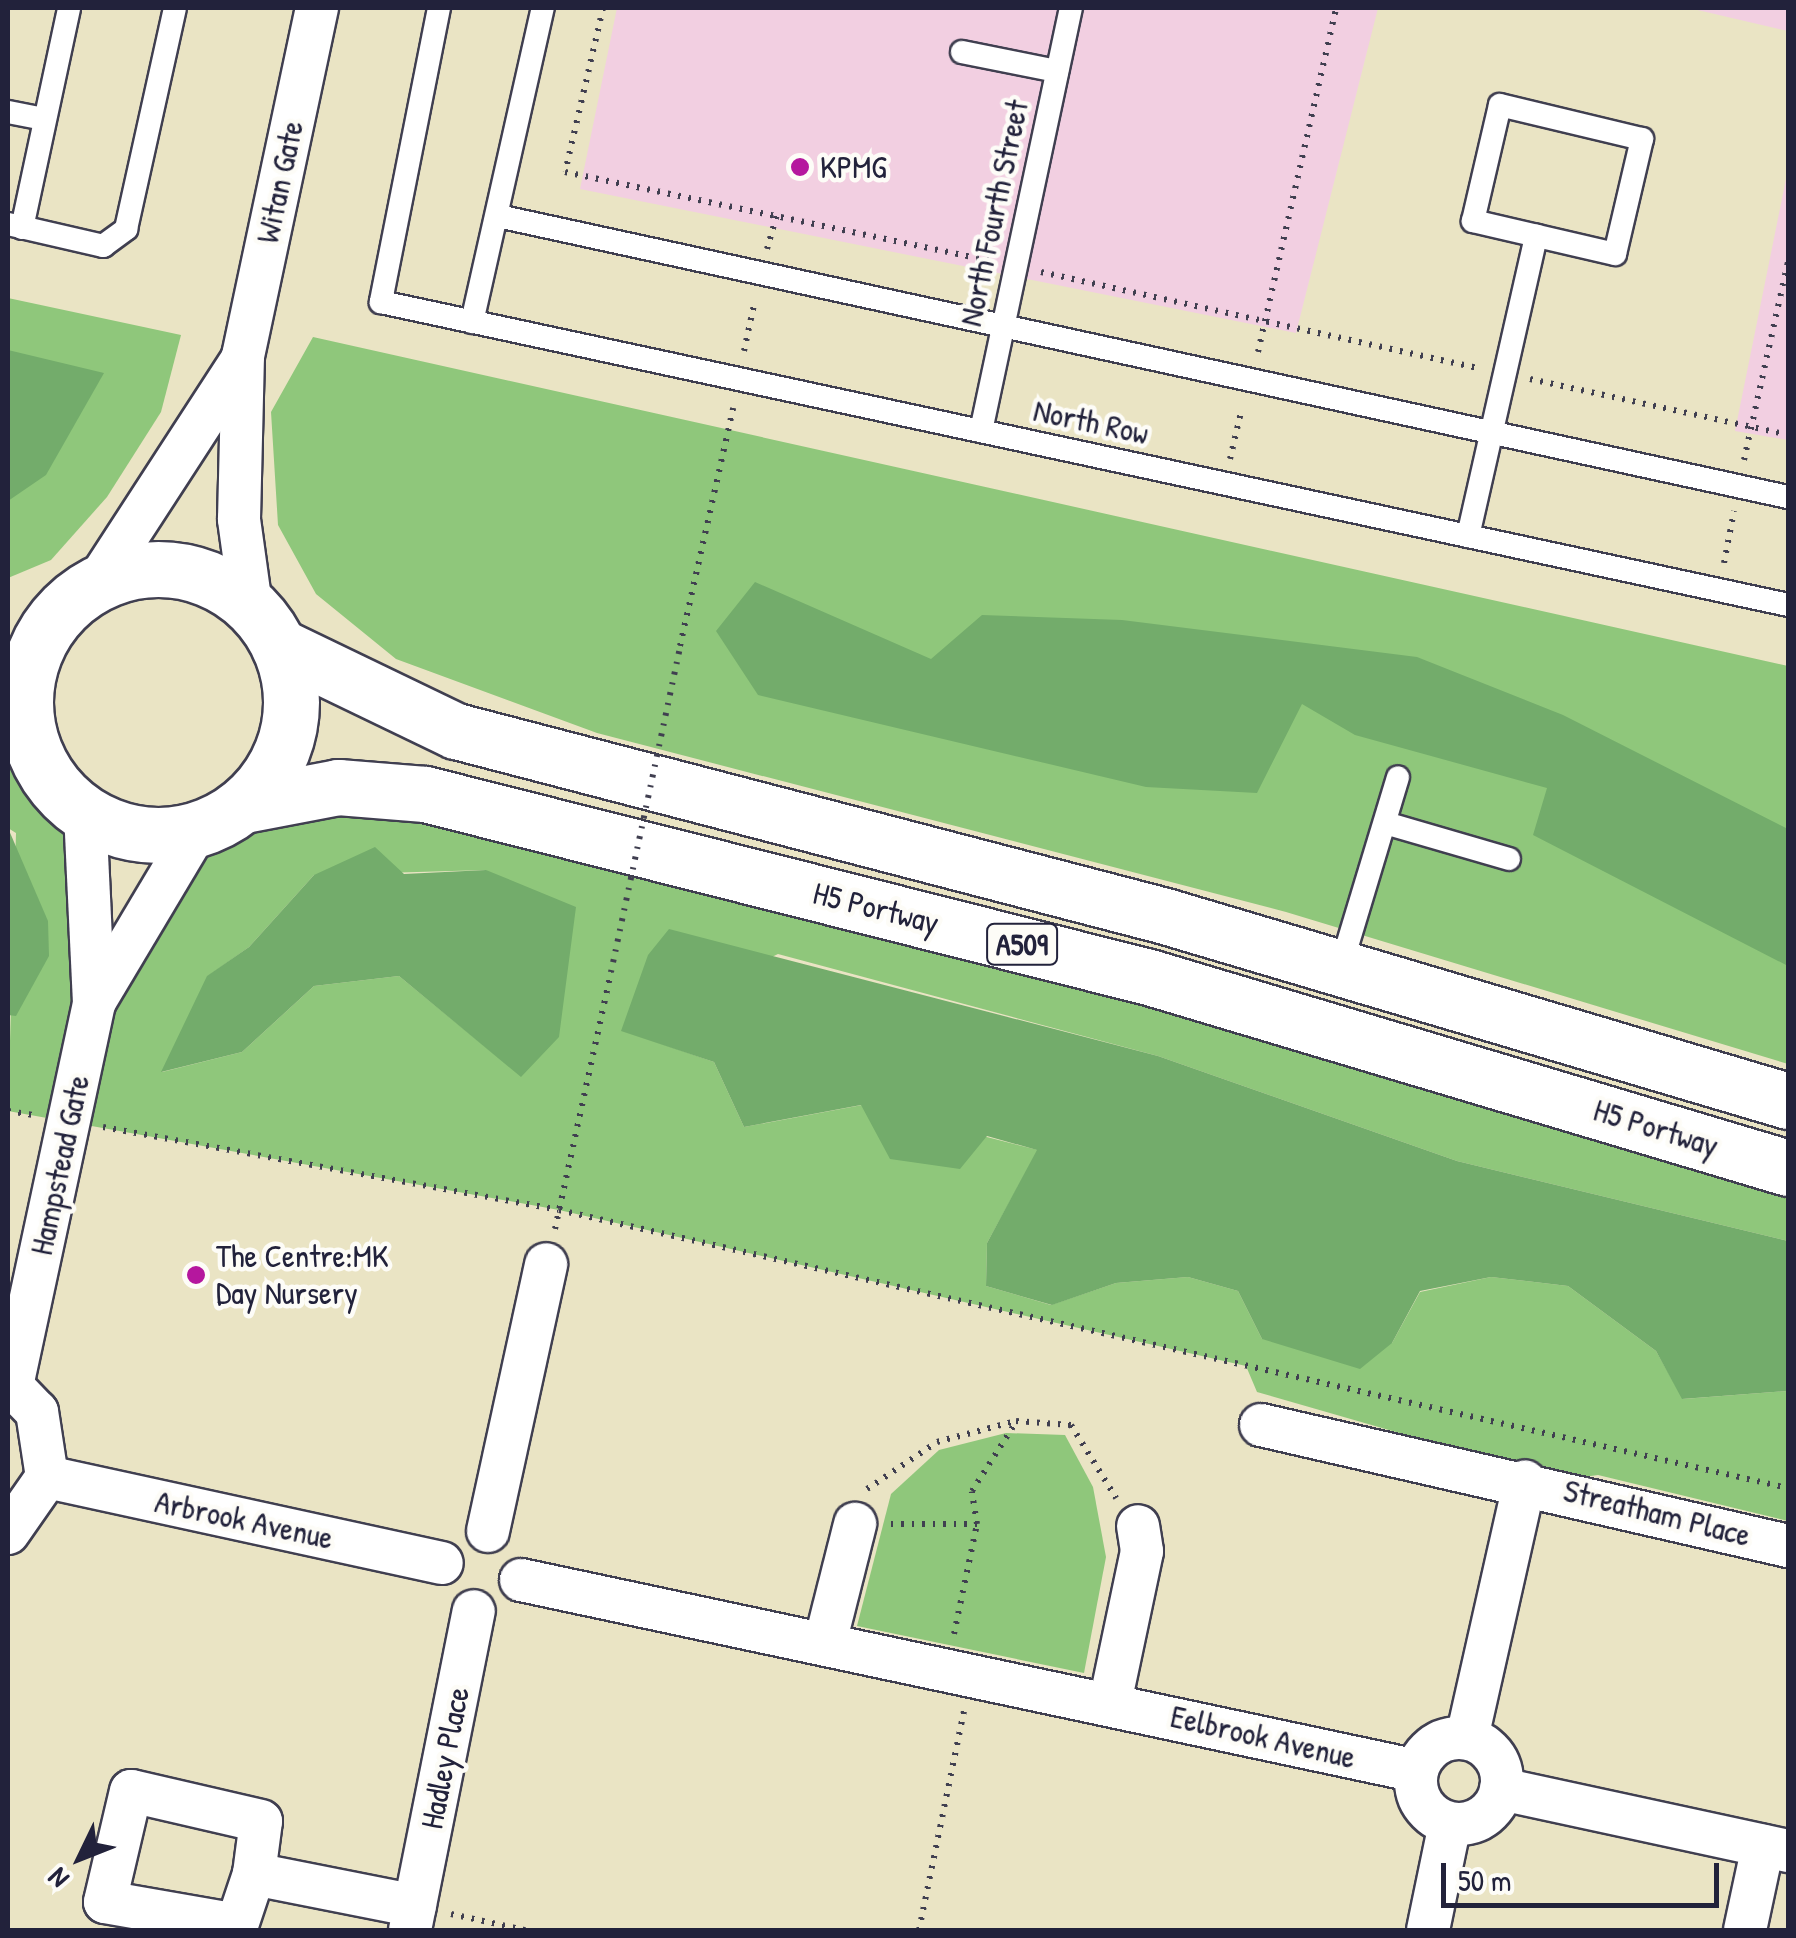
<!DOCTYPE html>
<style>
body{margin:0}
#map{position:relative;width:1796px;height:1938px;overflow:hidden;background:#eae4c4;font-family:"Patrick Hand",sans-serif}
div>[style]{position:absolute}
.built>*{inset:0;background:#f2cfe1}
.green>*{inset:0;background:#8fc77b}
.forest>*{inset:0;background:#73ac6b}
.path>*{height:6px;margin-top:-3px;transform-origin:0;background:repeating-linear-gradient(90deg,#403f50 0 2.5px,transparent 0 10.5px)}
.roads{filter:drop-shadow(2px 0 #403f50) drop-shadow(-2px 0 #403f50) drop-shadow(0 2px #403f50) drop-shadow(0 -2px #403f50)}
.service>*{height:22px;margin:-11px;padding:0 11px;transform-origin:11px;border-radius:11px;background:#fff}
.minor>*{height:42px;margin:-21px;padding:0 21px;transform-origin:21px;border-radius:21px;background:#fff}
.minor>.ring{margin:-21px;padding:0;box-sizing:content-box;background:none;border:42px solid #fff;border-radius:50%}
.primary>*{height:55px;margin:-27.5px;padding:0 27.5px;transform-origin:27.5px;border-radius:27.5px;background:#fff}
.primary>.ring{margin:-27.5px;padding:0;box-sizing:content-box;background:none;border:55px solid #fff;border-radius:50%}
.path-bridge>*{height:6px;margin-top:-3px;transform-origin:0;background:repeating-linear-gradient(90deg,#403f50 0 2.5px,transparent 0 10.5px)}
.dots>*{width:28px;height:28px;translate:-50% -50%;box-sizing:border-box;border:5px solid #fdfcf7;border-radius:50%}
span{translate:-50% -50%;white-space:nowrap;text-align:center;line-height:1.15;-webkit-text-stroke:9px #fdfcf7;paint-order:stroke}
.shield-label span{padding:2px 8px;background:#fdfcf7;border:2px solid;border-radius:8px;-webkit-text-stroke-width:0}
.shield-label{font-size:30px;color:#22223b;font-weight:700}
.poi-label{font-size:32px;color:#22223b}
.left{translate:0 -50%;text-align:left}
.street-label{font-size:32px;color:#22223b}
.frame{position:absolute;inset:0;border:10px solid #22223b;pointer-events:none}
.north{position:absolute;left:30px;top:1808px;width:100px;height:100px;-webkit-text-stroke:8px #fdfcf7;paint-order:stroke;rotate:227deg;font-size:28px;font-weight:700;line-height:40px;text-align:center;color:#22223b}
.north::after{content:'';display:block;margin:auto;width:35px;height:45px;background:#22223b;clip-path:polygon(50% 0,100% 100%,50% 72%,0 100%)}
.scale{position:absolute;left:1441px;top:1863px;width:278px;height:45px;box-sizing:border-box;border:5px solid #22223b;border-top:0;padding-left:12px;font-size:30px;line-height:35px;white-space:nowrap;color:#22223b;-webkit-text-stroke:8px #fdfcf7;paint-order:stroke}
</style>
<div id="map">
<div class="built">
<div style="clip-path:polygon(617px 8px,1378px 8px,1296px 333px,580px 189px)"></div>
<div style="clip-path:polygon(1689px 8px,1788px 8px,1788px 31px)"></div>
<div style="clip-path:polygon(1788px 169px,1788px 440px,1735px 431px)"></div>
</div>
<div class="green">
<div style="clip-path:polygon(8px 298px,181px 335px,161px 412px,107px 497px,51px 560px,8px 578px)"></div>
<div style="clip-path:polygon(313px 337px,1788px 666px,1788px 1064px,1286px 912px,597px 733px,396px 659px,316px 594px,278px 525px,271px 412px)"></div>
<div style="clip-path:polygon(evenodd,8px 750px,85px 814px,94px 1000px,197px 830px,425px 794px,1788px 1179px,1788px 1241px,1457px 1161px,1158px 1056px,778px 954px,622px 1030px,714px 1062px,744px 1127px,862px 1105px,1038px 1150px,987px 1243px,986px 1286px,1051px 1305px,1116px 1283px,1188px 1277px,1238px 1291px,1262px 1339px,1392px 1343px,1420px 1292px,1491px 1277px,1568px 1286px,1656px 1351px,1683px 1399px,1788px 1391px,1788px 1521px,1598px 1475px,1562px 1480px,1257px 1392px,1246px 1366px,559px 1210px,8px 1111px,16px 833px,8px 828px,8px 750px,486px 870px,521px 1076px,399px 976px,314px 986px,242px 1052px,162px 1072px,208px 976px,249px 947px,314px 875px,486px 870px)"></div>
<div style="clip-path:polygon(1006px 1433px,1065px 1435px,1093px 1487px,1106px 1557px,1084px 1673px,857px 1626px,891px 1494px,939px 1450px)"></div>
</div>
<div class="forest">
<div style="clip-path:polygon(8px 350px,104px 373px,46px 475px,8px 501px)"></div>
<div style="clip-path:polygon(755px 582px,931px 659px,982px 615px,1122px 620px,1417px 657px,1563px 715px,1788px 829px,1788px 966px,1533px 835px,1547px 788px,1355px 735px,1302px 704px,1257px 793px,1146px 787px,758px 695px,716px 631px)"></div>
<div style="clip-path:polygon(8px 828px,48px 921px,49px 956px,16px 1016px,8px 1015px)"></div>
<div style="clip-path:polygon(375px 847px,404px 874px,486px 870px,576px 907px,559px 1037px,521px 1077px,399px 976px,314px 986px,242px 1052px,161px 1072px,207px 976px,249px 947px,314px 875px)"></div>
<div style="clip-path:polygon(669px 929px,1158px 1056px,1457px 1161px,1788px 1241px,1788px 1391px,1682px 1399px,1656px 1351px,1568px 1286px,1491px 1277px,1420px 1291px,1392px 1343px,1360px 1369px,1262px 1339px,1238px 1291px,1188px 1277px,1116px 1283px,1052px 1305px,986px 1286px,987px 1243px,1037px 1150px,987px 1136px,960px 1169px,890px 1159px,861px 1105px,744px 1127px,714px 1062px,621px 1031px,648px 955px)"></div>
</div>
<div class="path">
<div style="left:603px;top:8px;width:168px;rotate:103deg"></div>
<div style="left:565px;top:172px;width:434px;rotate:11.8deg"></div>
<div style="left:767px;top:249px;width:36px;rotate:-74deg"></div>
<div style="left:1041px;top:272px;width:447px;rotate:12.4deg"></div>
<div style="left:744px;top:351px;width:52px;rotate:-77.8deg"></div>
<div style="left:1258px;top:352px;width:353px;rotate:-77.2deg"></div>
<div style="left:1530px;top:379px;width:264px;rotate:12.2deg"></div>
<div style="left:1230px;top:459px;width:52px;rotate:-76.8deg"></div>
<div style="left:1744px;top:460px;width:204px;rotate:-77.5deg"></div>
<div style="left:1724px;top:563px;width:53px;rotate:-79.1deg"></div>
<div style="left:680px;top:646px;width:244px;rotate:-77.4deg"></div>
<div style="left:8px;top:1111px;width:24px;rotate:9deg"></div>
<div style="left:103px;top:1127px;width:463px;rotate:10.3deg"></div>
<div style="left:559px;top:1210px;width:1260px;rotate:12.75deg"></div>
<div style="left:555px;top:1229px;width:263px;rotate:-77.7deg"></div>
<div style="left:867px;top:1489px;width:84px;rotate:-33.9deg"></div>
<div style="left:937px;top:1442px;width:82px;rotate:-14.9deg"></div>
<div style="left:1016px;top:1421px;width:55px;rotate:4.2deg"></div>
<div style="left:1071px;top:1425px;width:86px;rotate:58.3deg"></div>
<div style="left:891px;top:1524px;width:86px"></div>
<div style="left:954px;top:1634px;width:112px;rotate:-78.2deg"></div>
<div style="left:977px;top:1524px;width:33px;rotate:-99deg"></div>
<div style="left:972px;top:1491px;width:82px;rotate:-57.5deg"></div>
<div style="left:451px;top:1914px;width:76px;rotate:12.2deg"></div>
<div style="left:919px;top:1930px;width:224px;rotate:-78.4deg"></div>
</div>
<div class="roads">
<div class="service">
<div style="left:439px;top:8px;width:300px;rotate:101.2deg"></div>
<div style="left:381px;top:302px;width:1439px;rotate:12.15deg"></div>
<div style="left:962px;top:52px;width:97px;rotate:11.3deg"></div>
<div style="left:1500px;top:105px;width:146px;rotate:13.5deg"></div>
<div style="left:1642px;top:139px;width:118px;rotate:103.2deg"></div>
<div style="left:1615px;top:254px;width:146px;rotate:-166.9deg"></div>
<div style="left:1473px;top:221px;width:119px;rotate:-76.9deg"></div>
<div style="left:8px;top:112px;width:36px;rotate:11deg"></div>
<div style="left:498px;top:216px;width:1320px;rotate:12.29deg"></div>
<div style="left:8px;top:224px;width:98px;rotate:13deg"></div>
<div style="left:103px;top:246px;width:29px;rotate:-36deg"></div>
<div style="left:126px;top:229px;width:226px;rotate:-77.5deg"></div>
<div style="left:22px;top:228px;width:225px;rotate:-77.9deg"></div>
<div style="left:472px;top:322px;width:322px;rotate:-77.3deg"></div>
<div style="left:981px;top:431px;width:432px;rotate:-78deg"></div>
<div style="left:1468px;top:536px;width:308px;rotate:-77.2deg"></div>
<div style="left:1385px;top:823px;width:129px;rotate:16.2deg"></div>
<div style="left:1341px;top:966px;width:197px;rotate:-73.2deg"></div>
</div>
<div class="minor">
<div style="left:97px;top:583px;width:265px;rotate:-57deg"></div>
<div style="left:251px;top:606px;width:88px;rotate:-97.9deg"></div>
<div style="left:239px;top:519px;width:163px;rotate:-88.6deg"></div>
<div style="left:243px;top:356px;width:356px;rotate:-78deg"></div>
<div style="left:95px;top:1001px;width:199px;rotate:-59.2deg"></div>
<div style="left:12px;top:1386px;width:392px;rotate:-77.9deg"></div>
<div style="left:94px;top:1003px;width:189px;rotate:-92.7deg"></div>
<div style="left:1261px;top:1425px;width:541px;rotate:12.93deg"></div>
<div style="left:47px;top:1477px;width:404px;rotate:12.3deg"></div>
<div style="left:488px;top:1531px;width:273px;rotate:-77.7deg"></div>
<div style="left:8px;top:1533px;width:68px;rotate:-55.1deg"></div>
<div style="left:47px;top:1477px;width:66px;rotate:-98.7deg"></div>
<div style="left:37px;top:1412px;width:36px;rotate:-134deg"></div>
<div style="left:521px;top:1580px;width:916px;rotate:12.03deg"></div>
<div style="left:826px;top:1639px;width:119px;rotate:-75.8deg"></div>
<div style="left:1110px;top:1703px;width:155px;rotate:-78.1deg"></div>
<div style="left:1142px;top:1551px;width:25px;rotate:-99deg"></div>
<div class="ring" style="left:1416px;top:1738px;width:44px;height:44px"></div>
<div style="left:1467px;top:1738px;width:263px;rotate:-77.3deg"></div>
<div style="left:1501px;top:1789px;width:294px;rotate:12.2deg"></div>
<div style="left:254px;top:1874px;width:53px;rotate:-82.5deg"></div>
<div style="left:261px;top:1821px;width:133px;rotate:-167deg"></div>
<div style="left:131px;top:1791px;width:114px;rotate:103.2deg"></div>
<div style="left:105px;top:1902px;width:134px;rotate:9.9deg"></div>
<div style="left:237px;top:1925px;width:54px;rotate:-71.6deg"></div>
<div style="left:254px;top:1874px;width:164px;rotate:11.2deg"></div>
<div style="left:410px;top:1930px;width:325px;rotate:-78.7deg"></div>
<div style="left:1428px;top:1930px;width:108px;rotate:-78.3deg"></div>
<div style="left:1745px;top:1930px;width:86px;rotate:-77.9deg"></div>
</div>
<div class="primary">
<div class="ring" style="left:25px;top:569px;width:211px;height:211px"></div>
<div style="left:279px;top:646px;width:196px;rotate:25.7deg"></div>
<div style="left:456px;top:731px;width:733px;rotate:14.62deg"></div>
<div style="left:1165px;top:916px;width:650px;rotate:16.54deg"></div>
<div style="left:244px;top:805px;width:96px;rotate:-10.8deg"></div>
<div style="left:338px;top:787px;width:87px;rotate:4.6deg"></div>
<div style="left:425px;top:794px;width:747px;rotate:14.19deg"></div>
<div style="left:1149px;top:977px;width:667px;rotate:16.64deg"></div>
</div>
</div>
<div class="path-bridge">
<div style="left:611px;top:972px;width:333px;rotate:-78deg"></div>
</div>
<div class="dots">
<div style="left:800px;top:167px;background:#b5179e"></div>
<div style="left:196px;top:1275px;background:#b5179e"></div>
</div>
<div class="shield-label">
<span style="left:1022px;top:944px">A509</span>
</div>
<div class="poi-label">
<span class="left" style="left:820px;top:167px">KPMG</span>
<span class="left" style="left:216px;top:1275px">The Centre:MK<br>Day Nursery</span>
</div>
<div class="street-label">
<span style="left:280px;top:182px;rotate:-78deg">Witan Gate</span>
<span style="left:994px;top:213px;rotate:-78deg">North Fourth Street</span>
<span style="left:1091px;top:422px;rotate:12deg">North Row</span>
<span style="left:876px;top:908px;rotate:14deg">H5 Portway</span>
<span style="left:1656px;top:1128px;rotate:17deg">H5 Portway</span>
<span style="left:60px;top:1165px;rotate:-78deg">Hampstead Gate</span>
<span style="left:1657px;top:1513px;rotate:14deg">Streatham Place</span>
<span style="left:244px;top:1520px;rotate:12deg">Arbrook Avenue</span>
<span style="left:1263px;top:1737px;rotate:13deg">Eelbrook Avenue</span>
<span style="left:445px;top:1758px;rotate:-79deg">Hadley Place</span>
</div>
<div class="frame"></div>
<div class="north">N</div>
<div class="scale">50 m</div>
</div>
